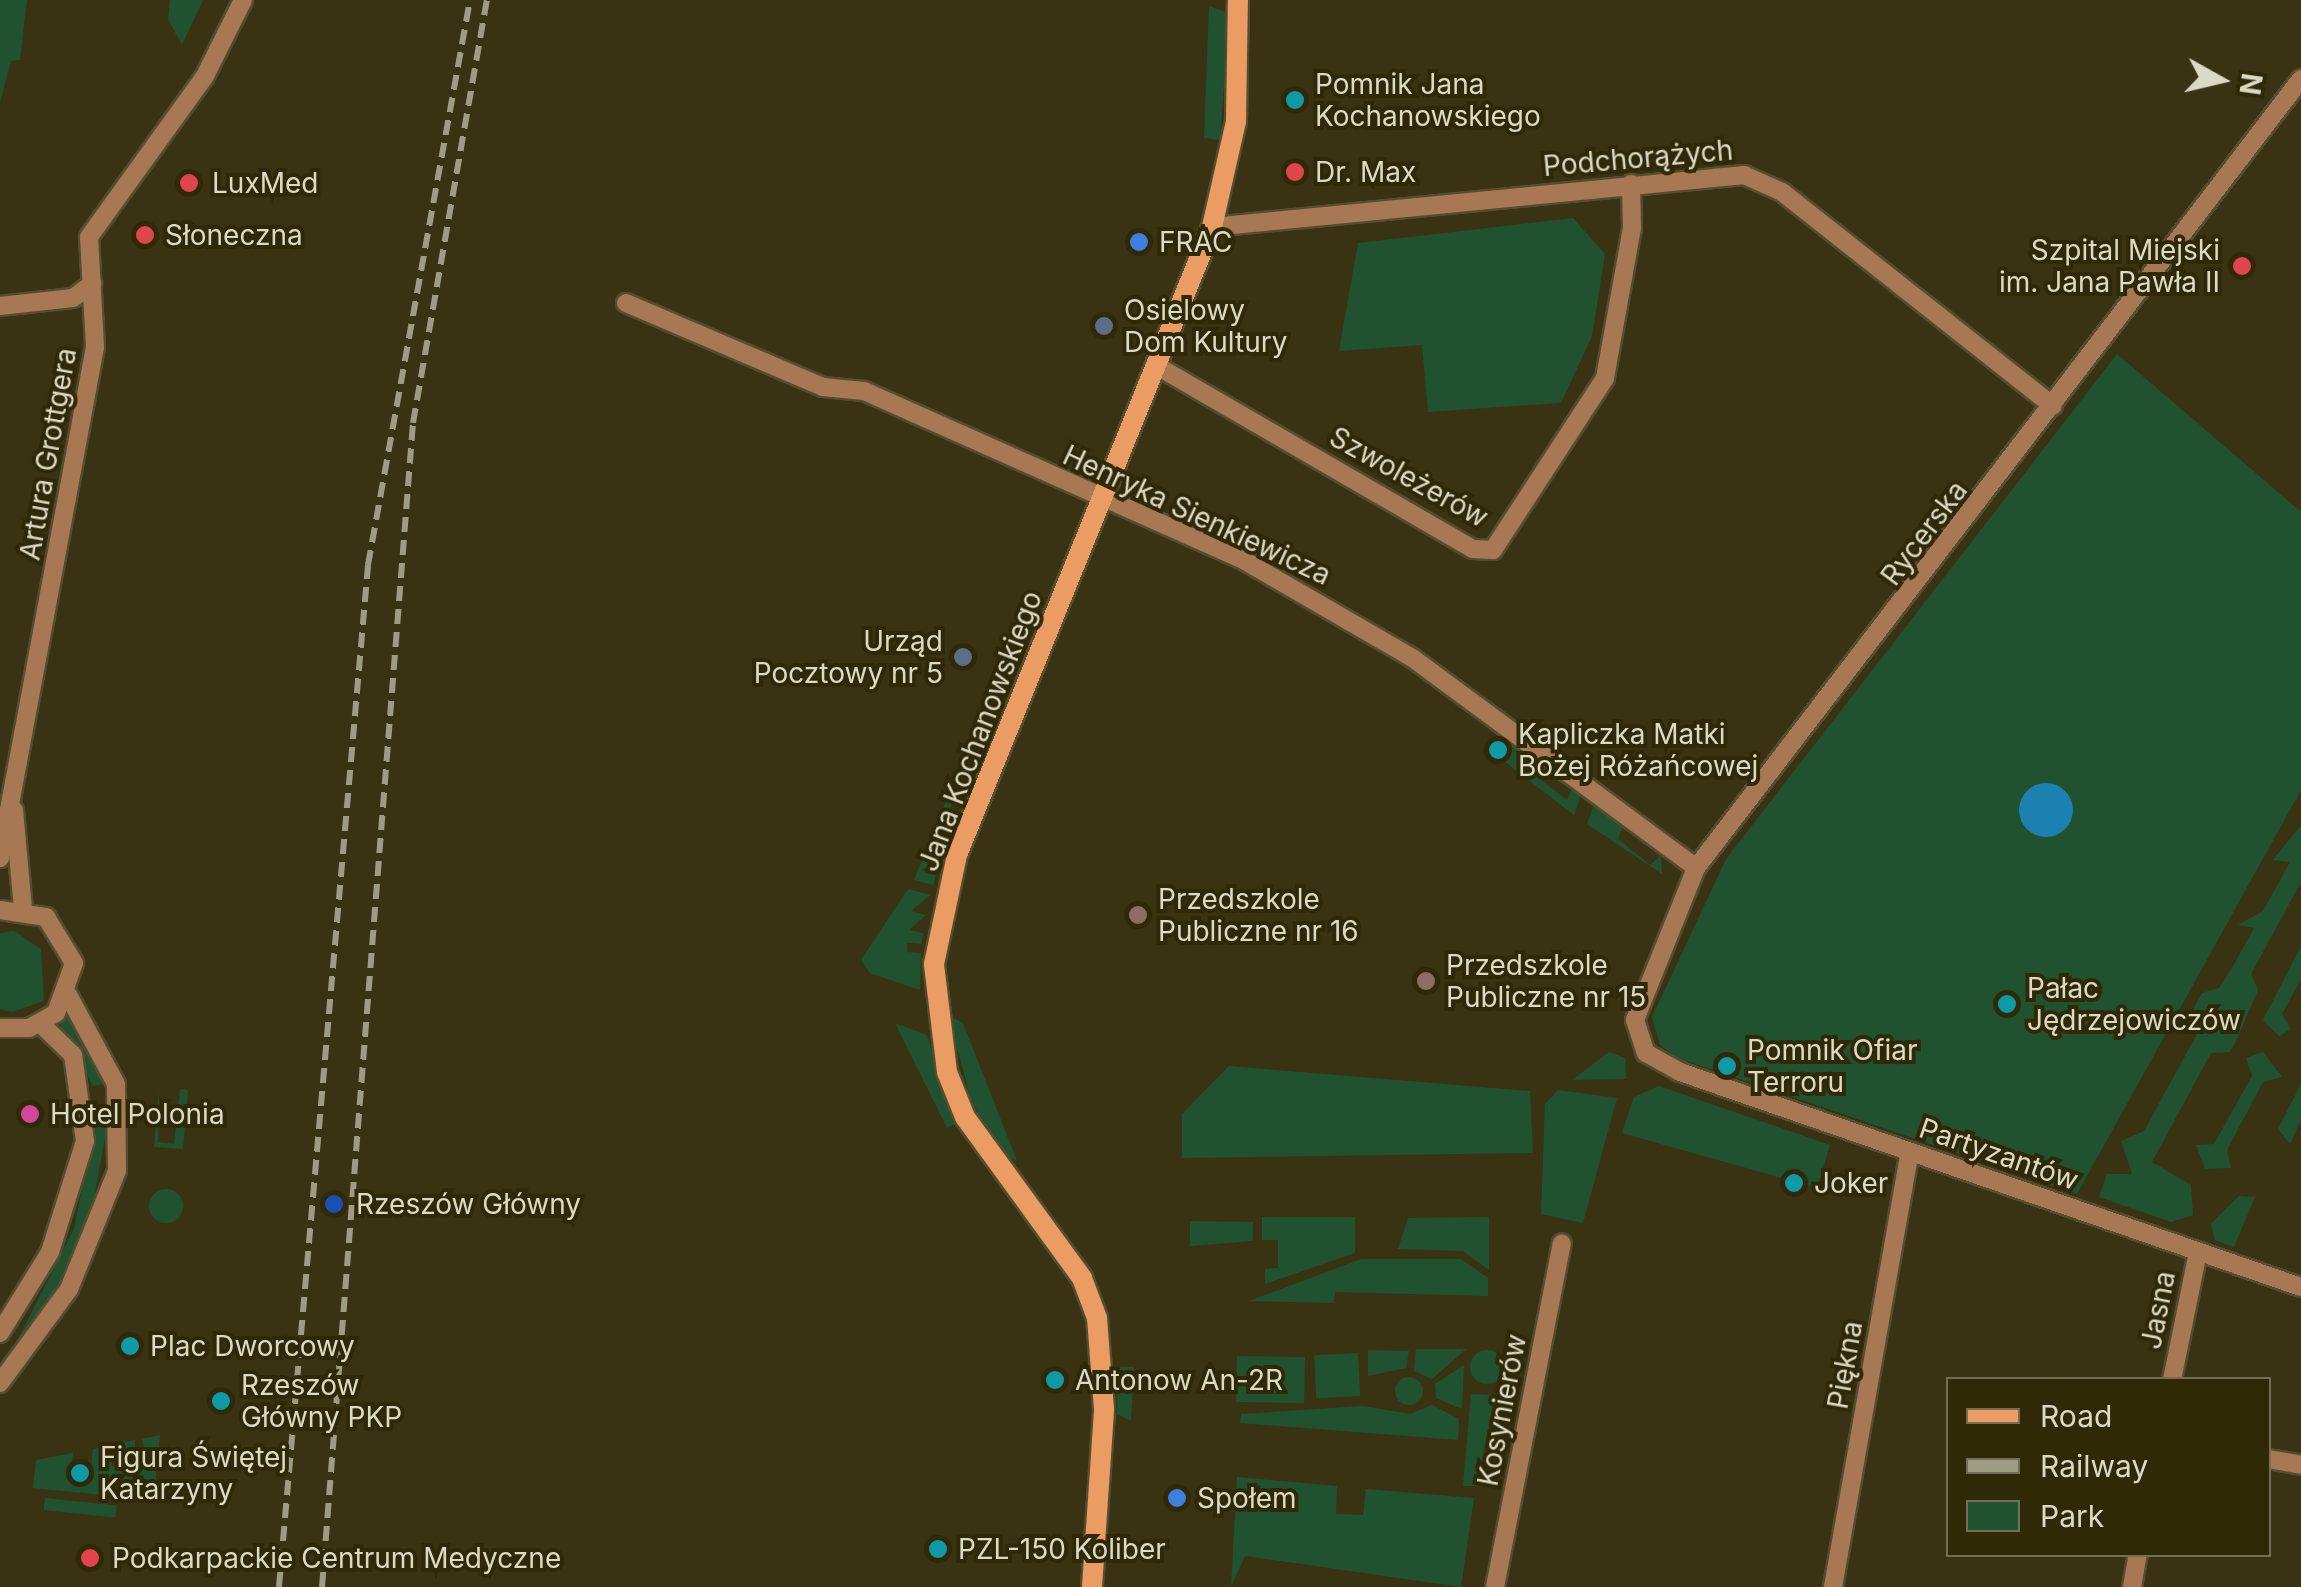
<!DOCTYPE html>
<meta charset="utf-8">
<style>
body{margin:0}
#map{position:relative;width:2301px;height:1587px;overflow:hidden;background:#393313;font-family:Inter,sans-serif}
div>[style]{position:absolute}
.green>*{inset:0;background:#21522f;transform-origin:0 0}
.round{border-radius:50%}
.water>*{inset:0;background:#1b81b1}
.roads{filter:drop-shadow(2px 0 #534e30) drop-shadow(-2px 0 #534e30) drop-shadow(0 2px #534e30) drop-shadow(0 -2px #534e30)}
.street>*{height:18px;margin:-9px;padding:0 9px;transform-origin:9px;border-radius:9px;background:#a87754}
.secondary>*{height:20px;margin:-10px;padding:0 10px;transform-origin:10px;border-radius:10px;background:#ea9c63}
.rail>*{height:6px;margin-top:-3px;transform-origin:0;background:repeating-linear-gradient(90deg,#9f9b84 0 15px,transparent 0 23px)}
.dots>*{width:28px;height:28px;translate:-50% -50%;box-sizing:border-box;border:5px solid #2f2908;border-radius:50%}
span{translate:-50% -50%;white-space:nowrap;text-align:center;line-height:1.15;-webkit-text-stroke:8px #2f2908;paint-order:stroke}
.poi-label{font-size:28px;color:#dcd9c7}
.left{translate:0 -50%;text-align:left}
.right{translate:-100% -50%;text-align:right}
.street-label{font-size:28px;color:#dcd9c7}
.legend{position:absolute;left:1946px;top:1377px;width:325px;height:180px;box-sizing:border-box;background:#2f2908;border:2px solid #746f54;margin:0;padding:12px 18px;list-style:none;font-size:30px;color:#dcd9c7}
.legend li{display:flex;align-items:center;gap:20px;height:50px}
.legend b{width:50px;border:2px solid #746f54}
.north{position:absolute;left:2171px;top:30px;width:100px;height:100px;-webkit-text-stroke:8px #2f2908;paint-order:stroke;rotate:98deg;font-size:28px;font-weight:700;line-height:40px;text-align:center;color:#dcd9c7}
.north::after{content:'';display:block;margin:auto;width:35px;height:45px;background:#dcd9c7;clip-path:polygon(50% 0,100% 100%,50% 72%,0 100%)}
</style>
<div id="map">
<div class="green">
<div style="clip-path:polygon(0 0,27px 0,20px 60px,11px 61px,0 102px)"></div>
<div style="clip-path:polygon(170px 0,203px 0,182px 45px,168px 19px)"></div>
<div style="clip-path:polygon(1209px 6px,1229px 13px,1220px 140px,1204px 138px)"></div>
<div style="clip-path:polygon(1573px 218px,1605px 254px,1592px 336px,1561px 403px,1428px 412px,1422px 345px,1339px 351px,1358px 243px)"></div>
<div style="clip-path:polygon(2117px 354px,2301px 512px,2301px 790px,2077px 1194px,1678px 1058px,1660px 1045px,1652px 1017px,1726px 859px)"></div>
<div style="clip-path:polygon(1514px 741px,1535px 756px,1529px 771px,1567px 800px,1573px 786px,1582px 793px,1574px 815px,1500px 758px)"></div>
<div style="clip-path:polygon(968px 747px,974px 751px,931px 853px,942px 858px,922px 870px,936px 875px,933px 885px,914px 880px)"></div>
<div style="clip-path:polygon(1595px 802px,1623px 825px,1618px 839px,1650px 865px,1661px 855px,1662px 874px,1587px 824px)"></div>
<div style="clip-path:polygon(2301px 825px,2301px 882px,2251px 974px,2258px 990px,2237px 1039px,2230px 1052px,2211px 1053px,2152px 1162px,2191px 1185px,2193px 1215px,2171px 1222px,2099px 1197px,2107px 1174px,2132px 1174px,2121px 1141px,2144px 1131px,2197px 1034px,2182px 1030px,2202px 993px,2219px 988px,2232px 968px,2254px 928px,2238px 925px,2263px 911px,2290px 862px,2273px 860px)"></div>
<div style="clip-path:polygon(908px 889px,930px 895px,911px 911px,926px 915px,909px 930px,923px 933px,922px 944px,907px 943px,907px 952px,921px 953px,920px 990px,870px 973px,861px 960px)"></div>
<div style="clip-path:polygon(14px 931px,41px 949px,44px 1001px,12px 1012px,0 1009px,0 933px)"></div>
<div style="clip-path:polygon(2301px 946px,2301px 979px,2282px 1014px,2291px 1029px,2279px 1036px,2263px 1020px)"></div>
<div style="clip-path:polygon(68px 1015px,82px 1032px,105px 1084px,93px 1086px,59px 1022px)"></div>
<div style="clip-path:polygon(948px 1015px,963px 1023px,1017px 1161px,998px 1151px,971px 1099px)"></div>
<div style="clip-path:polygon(895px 1023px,927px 1035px,956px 1123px,947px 1128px)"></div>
<div style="clip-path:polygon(1609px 1052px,1625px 1058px,1626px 1079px,1572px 1080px)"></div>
<div style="clip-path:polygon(2263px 1052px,2282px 1077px,2263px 1082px,2227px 1150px,2231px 1168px,2205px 1169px,2196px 1145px,2214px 1144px,2252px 1076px,2246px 1058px)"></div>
<div style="clip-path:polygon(1229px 1066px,1530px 1091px,1533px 1153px,1182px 1158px,1182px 1114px)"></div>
<div style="clip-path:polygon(2301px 1084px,2301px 1120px,2290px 1144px,2278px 1129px)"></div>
<div style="clip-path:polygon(1659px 1086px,1830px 1145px,1817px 1188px,1622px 1133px,1634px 1097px)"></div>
<div style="clip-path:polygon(159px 1089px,158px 1142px,174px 1144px,180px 1089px,188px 1090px,183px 1149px,154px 1147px)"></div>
<div style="clip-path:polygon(1558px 1090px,1617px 1098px,1583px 1223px,1541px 1214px,1545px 1104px)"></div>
<div style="clip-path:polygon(110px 1109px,92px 1210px,55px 1291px,16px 1343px,74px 1229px,97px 1111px)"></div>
<div class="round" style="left:149px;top:1189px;width:34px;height:34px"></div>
<div style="clip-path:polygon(2239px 1196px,2255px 1197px,2234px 1247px,2215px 1240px,2211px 1224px)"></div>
<div style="clip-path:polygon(1262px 1217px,1355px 1217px,1355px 1253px,1265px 1284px,1265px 1269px,1278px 1268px,1278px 1240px,1262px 1240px)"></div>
<div style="clip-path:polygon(1489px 1217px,1489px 1270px,1463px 1251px,1398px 1249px,1408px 1218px)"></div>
<div style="clip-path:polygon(1190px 1221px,1253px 1222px,1253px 1241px,1190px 1246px)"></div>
<div style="clip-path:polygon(1361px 1259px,1461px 1259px,1488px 1278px,1488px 1296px,1335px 1292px,1334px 1303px,1249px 1301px)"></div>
<div style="clip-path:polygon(1416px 1349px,1466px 1349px,1432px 1379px,1414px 1371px)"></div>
<div style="clip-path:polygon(1368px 1350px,1409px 1351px,1406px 1368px,1368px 1376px)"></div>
<div class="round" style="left:1470px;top:1350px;width:34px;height:34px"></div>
<div style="left:1358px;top:1353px;width:43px;height:44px;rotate:87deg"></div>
<div style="left:1237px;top:1356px;width:68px;height:46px;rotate:1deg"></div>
<div style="clip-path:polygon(1464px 1365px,1462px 1409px,1436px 1398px,1435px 1384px)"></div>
<div style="clip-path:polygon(1117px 1367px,1134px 1367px,1131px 1421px,1117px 1414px)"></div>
<div class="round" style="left:1395px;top:1377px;width:28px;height:28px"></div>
<div style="clip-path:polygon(1471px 1394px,1495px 1395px,1477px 1486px,1463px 1486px)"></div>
<div style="clip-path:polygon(1432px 1405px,1459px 1419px,1458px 1440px,1240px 1423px,1241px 1414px,1363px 1406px,1410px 1414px)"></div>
<div style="clip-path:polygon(160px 1435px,154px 1500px,33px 1488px,36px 1460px,73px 1453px,70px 1482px,89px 1484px,93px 1449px,135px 1440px,135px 1453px,113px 1451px,111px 1466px,149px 1470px,142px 1439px)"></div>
<div style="clip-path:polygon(1237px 1477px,1337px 1486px,1336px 1514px,1363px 1515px,1366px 1489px,1474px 1498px,1461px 1587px,1245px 1556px,1231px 1587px)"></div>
<div style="left:45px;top:1498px;width:72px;height:12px;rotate:6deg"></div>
</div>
<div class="water">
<div class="round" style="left:2019px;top:783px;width:54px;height:54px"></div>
</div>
<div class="roads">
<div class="street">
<div style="left:2301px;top:79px;width:994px;rotate:127.48deg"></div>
<div style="left:1696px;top:868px;width:164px;rotate:111.9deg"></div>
<div style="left:1635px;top:1020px;width:35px;rotate:72deg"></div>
<div style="left:1646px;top:1053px;width:39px;rotate:29deg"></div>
<div style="left:1680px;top:1072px;width:657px;rotate:19.1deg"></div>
<div style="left:1212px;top:227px;width:535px;rotate:-5.58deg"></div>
<div style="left:1744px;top:175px;width:42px;rotate:24.1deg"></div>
<div style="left:1782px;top:192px;width:345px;rotate:38.3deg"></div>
<div style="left:626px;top:303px;width:214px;rotate:23.1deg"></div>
<div style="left:823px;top:387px;width:41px;rotate:5.6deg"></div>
<div style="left:864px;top:391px;width:417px;rotate:24deg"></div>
<div style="left:1245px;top:561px;width:195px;rotate:30.1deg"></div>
<div style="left:1414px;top:659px;width:351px;rotate:36.5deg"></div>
<div style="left:0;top:306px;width:73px;rotate:-6.3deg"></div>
<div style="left:73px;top:298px;width:24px;rotate:-36deg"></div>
<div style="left:1157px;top:366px;width:365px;rotate:30.1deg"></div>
<div style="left:1473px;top:549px;width:20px;rotate:3deg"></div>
<div style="left:1493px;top:550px;width:205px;rotate:-56.9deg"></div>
<div style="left:1605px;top:378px;width:152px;rotate:-79.8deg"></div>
<div style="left:1632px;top:228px;width:44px;rotate:-91.3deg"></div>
<div style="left:14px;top:810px;width:99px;rotate:84.8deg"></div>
<div style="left:0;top:858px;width:520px;rotate:-79.47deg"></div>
<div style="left:95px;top:347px;width:110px;rotate:-93.1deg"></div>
<div style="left:89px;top:237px;width:198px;rotate:-54.2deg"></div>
<div style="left:205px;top:76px;width:85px;rotate:-63.4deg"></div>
<div style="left:0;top:910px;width:47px;rotate:8.7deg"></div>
<div style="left:46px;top:917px;width:54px;rotate:58.7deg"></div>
<div style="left:74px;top:963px;width:53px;rotate:109.8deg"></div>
<div style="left:56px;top:1013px;width:31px;rotate:151deg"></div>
<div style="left:29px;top:1028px;width:29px;rotate:180deg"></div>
<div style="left:0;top:1333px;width:95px;rotate:-58.3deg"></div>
<div style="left:50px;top:1252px;width:116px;rotate:-72.5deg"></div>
<div style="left:85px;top:1141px;width:87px;rotate:-97.9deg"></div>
<div style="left:73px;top:1055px;width:46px;rotate:-135.9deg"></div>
<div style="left:2172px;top:1380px;width:131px;rotate:-78.5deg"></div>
<div style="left:0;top:1383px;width:117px;rotate:-53.7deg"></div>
<div style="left:69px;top:1289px;width:127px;rotate:-67.9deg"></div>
<div style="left:117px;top:1171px;width:87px;rotate:-90.7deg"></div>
<div style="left:116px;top:1084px;width:101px;rotate:-118.3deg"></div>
<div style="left:2268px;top:1459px;width:34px;rotate:10deg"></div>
<div style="left:1495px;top:1587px;width:350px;rotate:-79deg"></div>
<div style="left:1833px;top:1587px;width:442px;rotate:-80deg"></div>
<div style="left:2132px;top:1587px;width:34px;rotate:-80deg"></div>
</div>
<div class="secondary">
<div style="left:1092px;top:1587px;width:178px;rotate:-86.1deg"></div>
<div style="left:1104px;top:1409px;width:91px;rotate:-94.4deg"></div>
<div style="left:1097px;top:1318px;width:43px;rotate:-110.6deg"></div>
<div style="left:1082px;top:1278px;width:199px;rotate:-126deg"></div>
<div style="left:965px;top:1117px;width:48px;rotate:-111.8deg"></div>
<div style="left:947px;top:1072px;width:109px;rotate:-96.9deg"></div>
<div style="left:934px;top:964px;width:111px;rotate:-78.1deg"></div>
<div style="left:957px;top:855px;width:678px;rotate:-67.9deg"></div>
<div style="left:1212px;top:227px;width:109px;rotate:-77.2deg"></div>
<div style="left:1236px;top:121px;width:121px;rotate:-89.1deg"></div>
</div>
</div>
<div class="rail">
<div style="left:279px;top:1587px;width:1026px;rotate:-85.02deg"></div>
<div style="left:368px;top:565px;width:574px;rotate:-79.77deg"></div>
<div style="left:322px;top:1587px;width:1168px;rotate:-85.53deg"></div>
<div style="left:413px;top:423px;width:429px;rotate:-80.1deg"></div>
</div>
<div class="dots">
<div style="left:1295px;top:100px;background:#0f9aa8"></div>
<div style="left:1295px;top:172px;background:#e0444e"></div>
<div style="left:189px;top:183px;background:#e0444e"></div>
<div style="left:145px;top:235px;background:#e0444e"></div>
<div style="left:1139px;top:242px;background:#3f7fe0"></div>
<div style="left:2242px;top:266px;background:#e0444e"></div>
<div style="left:1104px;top:326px;background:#5c6f8a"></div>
<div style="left:963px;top:657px;background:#5c6f8a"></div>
<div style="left:1498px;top:750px;background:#0f9aa8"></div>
<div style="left:1138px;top:915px;background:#8d6e63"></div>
<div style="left:1426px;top:981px;background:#8d6e63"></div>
<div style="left:2007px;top:1004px;background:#0f9aa8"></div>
<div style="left:1727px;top:1066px;background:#0f9aa8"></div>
<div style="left:30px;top:1114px;background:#d1479c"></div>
<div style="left:1794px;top:1183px;background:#0f9aa8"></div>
<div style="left:334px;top:1204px;background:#1a4fb4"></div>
<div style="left:130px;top:1346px;background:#0f9aa8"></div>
<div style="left:1055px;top:1380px;background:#0f9aa8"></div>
<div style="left:221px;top:1401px;background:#0f9aa8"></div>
<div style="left:80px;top:1473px;background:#0f9aa8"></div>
<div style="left:1177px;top:1498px;background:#3f7fe0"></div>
<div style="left:938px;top:1549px;background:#0f9aa8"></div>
<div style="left:90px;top:1558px;background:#e0444e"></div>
</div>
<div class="poi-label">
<span class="left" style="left:1315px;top:100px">Pomnik Jana<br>Kochanowskiego</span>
<span class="left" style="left:1315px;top:172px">Dr. Max</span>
<span class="left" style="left:212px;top:183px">LuxMed</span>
<span class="left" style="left:165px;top:235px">Słoneczna</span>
<span class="left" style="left:1159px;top:242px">FRAC</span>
<span class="right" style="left:2220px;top:266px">Szpital Miejski<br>im. Jana Pawła II</span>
<span class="left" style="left:1124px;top:326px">Osielowy<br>Dom Kultury</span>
<span class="right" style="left:943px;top:657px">Urząd<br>Pocztowy nr 5</span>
<span class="left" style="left:1518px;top:750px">Kapliczka Matki<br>Bożej Różańcowej</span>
<span class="left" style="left:1158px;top:915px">Przedszkole<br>Publiczne nr 16</span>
<span class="left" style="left:1446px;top:981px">Przedszkole<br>Publiczne nr 15</span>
<span class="left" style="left:2027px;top:1004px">Pałac<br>Jędrzejowiczów</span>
<span class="left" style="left:1747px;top:1066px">Pomnik Ofiar<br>Terroru</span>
<span class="left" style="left:50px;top:1114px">Hotel Polonia</span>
<span class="left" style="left:1814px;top:1183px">Joker</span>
<span class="left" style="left:356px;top:1204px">Rzeszów Główny</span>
<span class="left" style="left:150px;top:1346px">Plac Dworcowy</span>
<span class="left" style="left:1075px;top:1380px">Antonow An-2R</span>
<span class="left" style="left:241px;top:1401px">Rzeszów<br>Główny PKP</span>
<span class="left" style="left:100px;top:1473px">Figura Świętej<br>Katarzyny</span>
<span class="left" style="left:1197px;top:1498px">Społem</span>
<span class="left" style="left:958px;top:1549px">PZL-150 Koliber</span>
<span class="left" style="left:112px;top:1558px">Podkarpackie Centrum Medyczne</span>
</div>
<div class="street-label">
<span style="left:1638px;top:158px;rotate:-5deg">Podchorążych</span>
<span style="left:48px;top:454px;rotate:-80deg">Artura Grottgera</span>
<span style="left:1409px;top:477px;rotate:29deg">Szwoleżerów</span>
<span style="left:1197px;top:515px;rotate:25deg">Henryka Sienkiewicza</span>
<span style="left:1924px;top:533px;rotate:-53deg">Rycerska</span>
<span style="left:980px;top:731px;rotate:-69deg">Jana Kochanowskiego</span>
<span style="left:1999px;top:1154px;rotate:19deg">Partyzantów</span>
<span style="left:2158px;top:1310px;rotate:-79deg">Jasna</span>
<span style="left:1845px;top:1365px;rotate:-80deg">Piękna</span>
<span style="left:1502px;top:1410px;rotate:-79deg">Kosynierów</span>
</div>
<ul class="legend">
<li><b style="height:12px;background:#ea9c63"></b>Road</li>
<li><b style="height:12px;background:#9f9b84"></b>Railway</li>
<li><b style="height:28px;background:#21522f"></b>Park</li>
</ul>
<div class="north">N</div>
</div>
